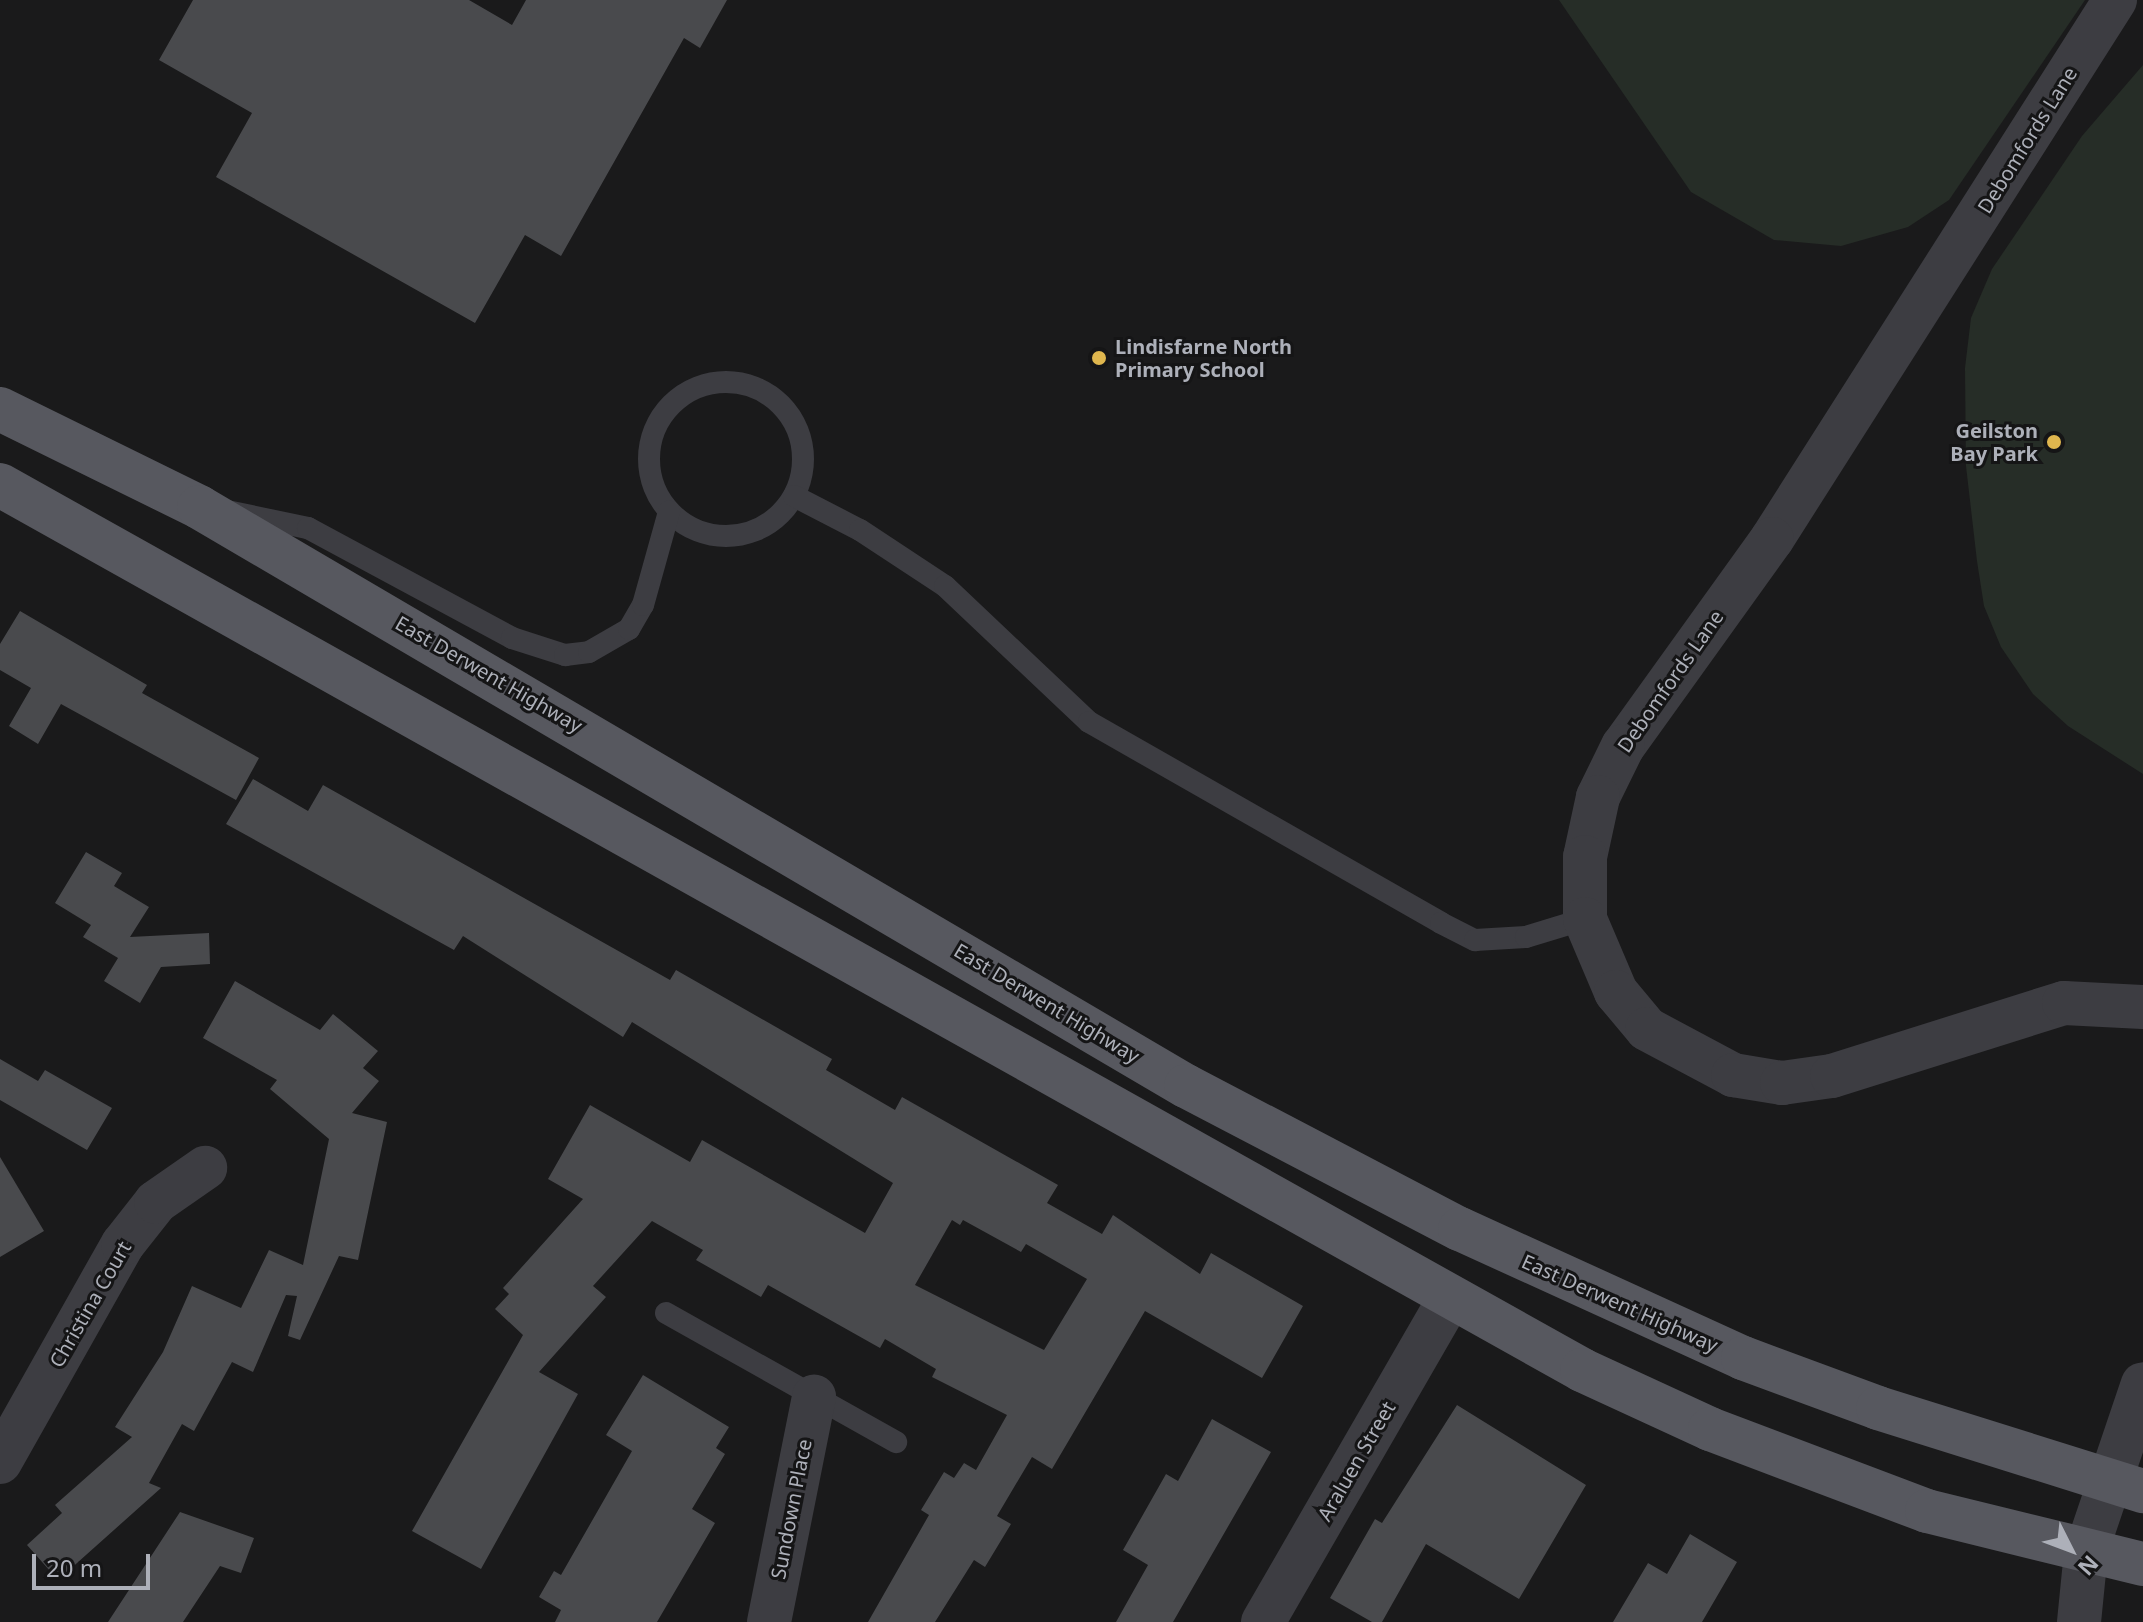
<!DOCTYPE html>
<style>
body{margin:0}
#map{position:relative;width:2143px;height:1622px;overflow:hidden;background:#1a1a1b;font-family:"Noto Sans",sans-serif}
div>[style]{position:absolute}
.green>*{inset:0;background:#262d27}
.building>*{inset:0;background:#494a4d}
.lane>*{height:22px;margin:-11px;padding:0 11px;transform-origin:11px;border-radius:11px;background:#3d3d42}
.lane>.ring{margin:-11px;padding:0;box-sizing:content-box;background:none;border:22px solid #3d3d42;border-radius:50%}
.street>*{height:44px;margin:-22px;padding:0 22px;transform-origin:22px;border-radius:22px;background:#3d3d42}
.primary>*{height:44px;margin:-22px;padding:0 22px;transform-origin:22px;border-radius:22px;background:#57585f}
.dots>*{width:22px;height:22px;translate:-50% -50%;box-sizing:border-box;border:4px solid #151516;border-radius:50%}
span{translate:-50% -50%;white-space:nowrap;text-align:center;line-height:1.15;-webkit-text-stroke:6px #151516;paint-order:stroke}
.street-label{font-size:20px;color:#adb0b9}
.poi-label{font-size:20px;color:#adb0b9;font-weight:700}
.left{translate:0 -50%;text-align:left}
.right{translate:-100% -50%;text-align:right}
.north{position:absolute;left:2031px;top:1510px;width:80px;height:80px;-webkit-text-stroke:6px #151516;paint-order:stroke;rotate:132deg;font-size:22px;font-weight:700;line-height:32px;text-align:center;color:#adb0b9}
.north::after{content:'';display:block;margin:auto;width:28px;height:36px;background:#adb0b9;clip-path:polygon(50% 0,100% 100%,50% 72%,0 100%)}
.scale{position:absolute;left:32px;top:1554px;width:118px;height:36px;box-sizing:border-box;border:4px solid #adb0b9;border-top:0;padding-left:10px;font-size:24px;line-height:28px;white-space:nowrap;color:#adb0b9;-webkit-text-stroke:6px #151516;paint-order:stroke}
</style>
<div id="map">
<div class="green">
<div style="clip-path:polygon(1559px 0,2085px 0,1949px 200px,1908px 227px,1841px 246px,1774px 240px,1691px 192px)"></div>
<div style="clip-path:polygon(2143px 65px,2143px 774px,2068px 726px,2033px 694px,2001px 647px,1984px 606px,1977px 561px,1966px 466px,1965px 368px,1971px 318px,1992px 269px,2082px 136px)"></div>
</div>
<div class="building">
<div style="clip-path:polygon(193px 0,469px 0,512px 25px,526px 0,727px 0,700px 48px,684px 38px,561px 256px,525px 235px,475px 323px,216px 177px,252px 113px,159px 60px)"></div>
<div style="clip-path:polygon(20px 611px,147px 685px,142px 693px,259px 758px,236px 800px,61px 704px,38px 744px,9px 726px,31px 688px,0 670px,0 644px)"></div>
<div style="clip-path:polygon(evenodd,253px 779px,308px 811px,323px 785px,670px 980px,676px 970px,832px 1059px,826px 1070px,895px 1110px,902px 1097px,1058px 1185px,1047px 1203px,1102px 1234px,1113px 1215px,1200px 1274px,1211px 1253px,1303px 1306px,1262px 1378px,1145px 1311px,1052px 1469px,1032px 1457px,997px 1516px,1011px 1524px,985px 1567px,974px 1560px,935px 1622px,868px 1622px,929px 1515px,921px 1510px,944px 1472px,954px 1478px,964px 1463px,976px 1470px,1007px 1415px,932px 1377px,936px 1369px,885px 1339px,880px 1348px,768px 1285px,761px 1297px,696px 1260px,703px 1250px,652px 1221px,593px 1286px,606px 1297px,539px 1372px,578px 1394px,481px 1569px,412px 1531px,523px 1335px,495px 1309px,509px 1294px,503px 1288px,583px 1199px,548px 1179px,590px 1105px,690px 1162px,702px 1140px,865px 1233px,893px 1183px,632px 1022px,623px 1037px,463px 936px,454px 950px,226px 824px,253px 779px,952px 1220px,960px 1225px,963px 1220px,1021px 1252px,1026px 1244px,1087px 1279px,1044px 1350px,915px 1285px,952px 1220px)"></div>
<div style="clip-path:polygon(86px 852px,122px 873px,114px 886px,149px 907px,130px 937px,209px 933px,210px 964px,161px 967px,140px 1003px,104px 981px,118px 958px,83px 937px,91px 925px,55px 903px)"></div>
<div style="clip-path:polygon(235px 981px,320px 1030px,333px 1014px,378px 1051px,363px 1068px,379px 1081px,352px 1113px,387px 1122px,358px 1260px,339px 1256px,300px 1340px,288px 1336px,297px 1296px,286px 1295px,253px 1372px,232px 1362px,194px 1431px,182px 1424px,149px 1483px,161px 1488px,58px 1580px,27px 1545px,62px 1513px,55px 1505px,132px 1437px,115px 1427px,163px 1352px,192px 1286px,241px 1308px,269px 1250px,303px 1265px,329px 1139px,270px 1089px,277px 1080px,203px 1038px)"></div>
<div style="clip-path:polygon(0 1059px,38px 1081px,45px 1070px,112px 1108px,87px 1150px,0 1100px)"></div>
<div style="clip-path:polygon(0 1157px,44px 1231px,0 1257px)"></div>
<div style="clip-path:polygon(643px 1375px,729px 1427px,716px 1448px,725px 1454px,692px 1509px,715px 1523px,657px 1622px,555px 1622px,561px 1610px,539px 1597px,554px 1571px,561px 1575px,632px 1451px,606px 1435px)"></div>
<div style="clip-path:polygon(1457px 1405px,1586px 1485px,1519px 1599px,1426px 1544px,1382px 1622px,1372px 1622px,1330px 1598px,1375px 1519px,1382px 1523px)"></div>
<div style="clip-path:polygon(1212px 1419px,1271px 1452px,1173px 1622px,1116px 1622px,1148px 1565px,1123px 1550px,1166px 1474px,1178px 1481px)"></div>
<div style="clip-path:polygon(180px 1512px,254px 1538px,241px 1573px,220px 1566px,183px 1622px,108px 1622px)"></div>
<div style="clip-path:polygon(1690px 1534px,1737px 1562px,1702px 1622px,1613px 1622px,1648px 1563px,1667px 1574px)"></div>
</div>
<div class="lane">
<div class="ring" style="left:649px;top:382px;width:132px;height:132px"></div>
<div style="left:794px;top:496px;width:74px;rotate:27.3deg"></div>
<div style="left:860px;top:530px;width:102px;rotate:33.4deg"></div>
<div style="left:945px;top:586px;width:198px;rotate:43.4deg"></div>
<div style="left:1089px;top:722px;width:405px;rotate:29.7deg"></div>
<div style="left:1441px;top:923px;width:38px;rotate:27deg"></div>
<div style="left:1475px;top:940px;width:51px;rotate:-3.4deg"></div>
<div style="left:1526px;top:937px;width:62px;rotate:-17deg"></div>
<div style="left:227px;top:511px;width:83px;rotate:11.9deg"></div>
<div style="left:308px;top:528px;width:232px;rotate:28.3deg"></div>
<div style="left:512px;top:638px;width:56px;rotate:17.8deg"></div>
<div style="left:565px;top:655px;width:24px;rotate:-7deg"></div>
<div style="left:589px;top:652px;width:46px;rotate:-29.9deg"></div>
<div style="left:629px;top:629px;width:28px;rotate:-60deg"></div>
<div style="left:643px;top:605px;width:97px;rotate:-74.4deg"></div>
<div style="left:666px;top:1313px;width:264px;rotate:29.3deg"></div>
</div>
<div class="street">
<div style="left:2115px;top:0;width:639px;rotate:122.47deg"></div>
<div style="left:1772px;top:539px;width:255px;rotate:125.7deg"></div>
<div style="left:1623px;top:746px;width:57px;rotate:116.1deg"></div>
<div style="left:1598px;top:797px;width:61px;rotate:102.2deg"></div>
<div style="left:1585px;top:857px;width:62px;rotate:90deg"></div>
<div style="left:1585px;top:919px;width:79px;rotate:67deg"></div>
<div style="left:1616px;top:992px;width:48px;rotate:50deg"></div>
<div style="left:1647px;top:1029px;width:98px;rotate:28.1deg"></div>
<div style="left:1733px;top:1075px;width:50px;rotate:9.3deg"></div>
<div style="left:1782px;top:1083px;width:50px;rotate:-8deg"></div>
<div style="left:1832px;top:1076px;width:243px;rotate:-17.5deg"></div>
<div style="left:2064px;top:1003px;width:79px;rotate:2.9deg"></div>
<div style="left:0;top:1462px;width:250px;rotate:-60.6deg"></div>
<div style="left:123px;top:1244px;width:53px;rotate:-51.8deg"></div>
<div style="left:156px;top:1202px;width:60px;rotate:-34.8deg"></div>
<div style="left:769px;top:1622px;width:230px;rotate:-78.7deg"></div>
<div style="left:1263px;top:1622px;width:372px;rotate:-60deg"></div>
<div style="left:2079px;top:1622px;width:70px;rotate:-84.3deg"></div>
<div style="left:2086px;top:1552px;width:177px;rotate:-71.3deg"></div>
</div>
<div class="primary">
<div style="left:0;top:409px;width:222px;rotate:26.2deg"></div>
<div style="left:199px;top:507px;width:1144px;rotate:30.4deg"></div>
<div style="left:1186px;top:1086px;width:309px;rotate:27.6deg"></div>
<div style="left:1460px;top:1229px;width:311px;rotate:24.5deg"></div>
<div style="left:1743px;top:1358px;width:144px;rotate:20.3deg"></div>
<div style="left:1878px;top:1408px;width:278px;rotate:17.4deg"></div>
<div style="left:0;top:485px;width:1813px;rotate:29.22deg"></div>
<div style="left:1582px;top:1370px;width:141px;rotate:24.7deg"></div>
<div style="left:1710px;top:1429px;width:232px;rotate:20.7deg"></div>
<div style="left:1927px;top:1511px;width:222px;rotate:13.8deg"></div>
</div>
<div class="dots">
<div style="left:1099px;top:358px;background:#dfb64e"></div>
<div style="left:2054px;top:442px;background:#dfb64e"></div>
</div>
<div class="street-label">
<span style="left:2027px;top:140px;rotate:-58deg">Debomfords Lane</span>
<span style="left:489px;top:674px;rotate:30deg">East Derwent Highway</span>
<span style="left:1670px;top:681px;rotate:-55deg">Debomfords Lane</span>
<span style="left:1047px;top:1003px;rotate:31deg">East Derwent Highway</span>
<span style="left:1620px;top:1303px;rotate:24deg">East Derwent Highway</span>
<span style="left:90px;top:1304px;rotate:-60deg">Christina Court</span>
<span style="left:1356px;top:1461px;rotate:-60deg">Araluen Street</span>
<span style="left:791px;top:1509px;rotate:-79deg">Sundown Place</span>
</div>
<div class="poi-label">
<span class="left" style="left:1115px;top:358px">Lindisfarne North<br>Primary School</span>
<span class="right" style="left:2038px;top:442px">Geilston<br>Bay Park</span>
</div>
<div class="north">N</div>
<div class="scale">20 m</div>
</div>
